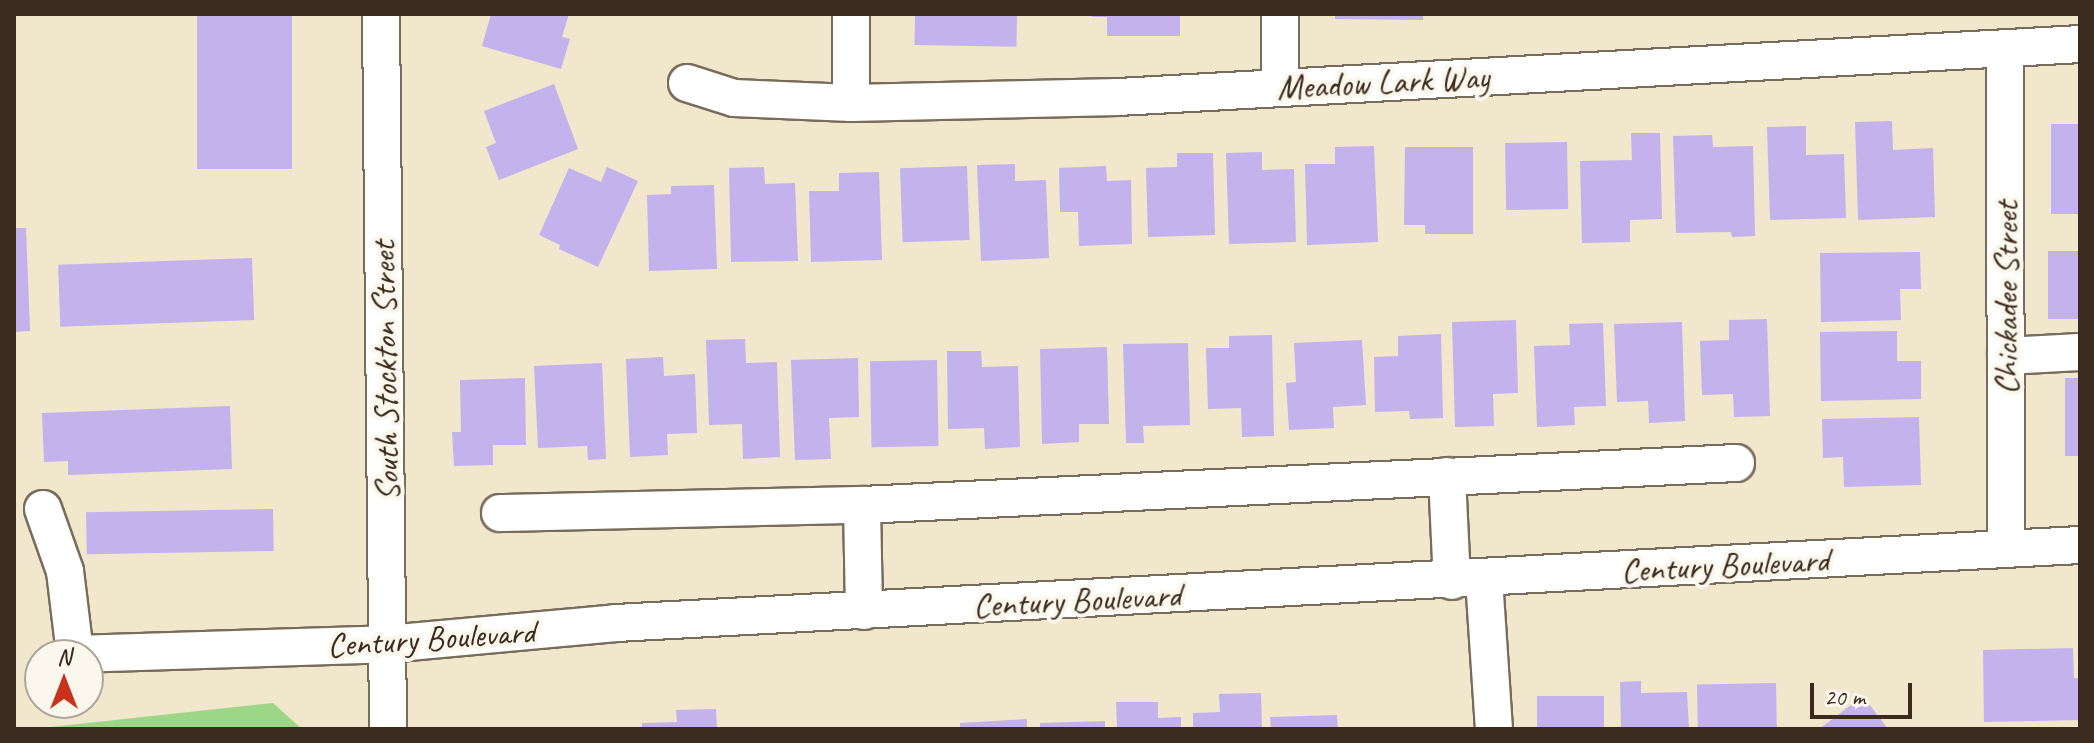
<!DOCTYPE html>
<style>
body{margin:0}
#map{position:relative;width:2094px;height:743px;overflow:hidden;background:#f0e7cc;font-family:Caveat,sans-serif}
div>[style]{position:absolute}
.green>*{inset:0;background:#9ed688}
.building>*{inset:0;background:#c3b2ec;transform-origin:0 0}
.roads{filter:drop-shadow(2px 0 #7a6c5b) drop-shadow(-2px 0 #7a6c5b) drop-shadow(0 2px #7a6c5b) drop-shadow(0 -2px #7a6c5b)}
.minor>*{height:36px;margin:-18px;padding:0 18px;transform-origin:18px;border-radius:18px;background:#fff}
span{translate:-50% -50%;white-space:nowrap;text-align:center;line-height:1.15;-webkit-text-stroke:8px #fbf7ec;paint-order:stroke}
.street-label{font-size:34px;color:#3b2a1e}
.frame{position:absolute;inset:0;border:16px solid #3b2a1e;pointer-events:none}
.north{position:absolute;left:24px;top:639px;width:80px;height:80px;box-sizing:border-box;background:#fbf7ec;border:2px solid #aea59a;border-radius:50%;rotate:0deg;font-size:22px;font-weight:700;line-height:32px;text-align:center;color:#3b2a1e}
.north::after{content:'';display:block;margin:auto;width:28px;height:36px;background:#c8321e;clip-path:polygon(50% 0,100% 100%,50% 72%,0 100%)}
.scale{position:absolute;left:1810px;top:683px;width:102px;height:36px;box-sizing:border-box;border:4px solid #3b2a1e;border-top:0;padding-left:10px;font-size:24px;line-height:28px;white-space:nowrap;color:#3b2a1e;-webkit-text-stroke:6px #fbf7ec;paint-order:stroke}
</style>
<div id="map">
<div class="green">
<div style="clip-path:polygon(273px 703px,302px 729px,32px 729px)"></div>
</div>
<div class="building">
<div style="left:197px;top:14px;width:95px;height:155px"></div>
<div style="clip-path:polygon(491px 14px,569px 14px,562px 37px,570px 39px,561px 69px,482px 46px)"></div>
<div style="left:915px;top:14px;width:102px;height:31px;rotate:1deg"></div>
<div style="clip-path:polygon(1092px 14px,1180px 14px,1180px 36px,1107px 36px,1107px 17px,1092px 17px)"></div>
<div style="clip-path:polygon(1335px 14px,1423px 14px,1423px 20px,1335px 19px)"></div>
<div style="clip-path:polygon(554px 84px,578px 149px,499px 180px,486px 147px,496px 143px,484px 111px)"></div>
<div style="clip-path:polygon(1892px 121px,1893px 150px,1933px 148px,1935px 217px,1858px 220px,1855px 122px)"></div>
<div style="left:2051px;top:124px;width:29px;height:90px"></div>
<div style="clip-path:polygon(1806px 126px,1806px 155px,1844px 154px,1846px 218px,1770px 220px,1767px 127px)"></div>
<div style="clip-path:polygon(1631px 133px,1660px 133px,1662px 219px,1630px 220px,1630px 242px,1582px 243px,1580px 161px,1632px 160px)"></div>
<div style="clip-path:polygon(1712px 135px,1713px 147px,1753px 146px,1755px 236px,1732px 237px,1731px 232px,1676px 233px,1673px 136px)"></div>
<div style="left:1567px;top:142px;width:67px;height:62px;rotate:89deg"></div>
<div style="clip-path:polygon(1374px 146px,1378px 242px,1307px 245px,1305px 164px,1335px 164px,1335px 147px)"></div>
<div style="clip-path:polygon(1405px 147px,1473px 147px,1473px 234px,1425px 234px,1425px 225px,1404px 225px)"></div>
<div style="clip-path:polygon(1262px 152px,1262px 170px,1294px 169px,1296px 242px,1229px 244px,1226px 153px)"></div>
<div style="clip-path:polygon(1177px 153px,1213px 153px,1215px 235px,1148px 237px,1146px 168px,1177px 167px)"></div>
<div style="clip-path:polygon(1015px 164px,1015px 181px,1046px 180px,1049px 258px,981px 261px,977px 165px)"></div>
<div style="left:967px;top:166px;width:74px;height:67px;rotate:88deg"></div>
<div style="clip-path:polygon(1106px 166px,1107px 181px,1131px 180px,1132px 244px,1079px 246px,1078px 212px,1060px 212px,1059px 168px)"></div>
<div style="clip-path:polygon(607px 167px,638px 181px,598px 267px,559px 249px,560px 245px,539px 235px,569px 168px,601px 182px)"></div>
<div style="clip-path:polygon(764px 167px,765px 184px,795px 183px,798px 261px,731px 262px,729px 168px)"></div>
<div style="clip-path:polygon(879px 172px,882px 260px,811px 262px,809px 191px,839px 191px,839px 173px)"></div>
<div style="clip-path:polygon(714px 185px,717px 269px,649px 271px,647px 195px,671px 194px,671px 186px)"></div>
<div style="clip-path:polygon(14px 228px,26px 228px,30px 331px,14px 332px)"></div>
<div style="left:2048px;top:251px;width:32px;height:68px"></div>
<div style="clip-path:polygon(1920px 252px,1921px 289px,1900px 289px,1901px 320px,1821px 322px,1820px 253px)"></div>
<div style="left:252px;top:258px;width:62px;height:194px;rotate:88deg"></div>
<div style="clip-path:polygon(1767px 319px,1770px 416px,1734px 417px,1733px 394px,1702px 395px,1700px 341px,1729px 340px,1729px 320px)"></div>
<div style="clip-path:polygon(1516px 320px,1518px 393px,1493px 394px,1494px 426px,1455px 427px,1452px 322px)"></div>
<div style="clip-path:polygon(1682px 322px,1685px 421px,1649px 423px,1648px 401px,1617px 402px,1614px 324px)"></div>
<div style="clip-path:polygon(1603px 323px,1606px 406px,1574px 407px,1575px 425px,1537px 427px,1534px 346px,1570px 345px,1569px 324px)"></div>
<div style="clip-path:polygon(1897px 331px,1897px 361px,1921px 361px,1921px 399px,1821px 401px,1820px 332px)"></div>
<div style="clip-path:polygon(1441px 334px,1443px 418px,1410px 419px,1409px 411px,1375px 412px,1374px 357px,1398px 356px,1398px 336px)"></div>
<div style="clip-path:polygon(1272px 335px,1274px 436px,1242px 437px,1241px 408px,1208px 409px,1206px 348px,1229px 348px,1229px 336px)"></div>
<div style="clip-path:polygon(745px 339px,746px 363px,777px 362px,780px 457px,743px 459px,742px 424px,709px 425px,706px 340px)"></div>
<div style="clip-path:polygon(1362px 340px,1366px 405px,1333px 407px,1334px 428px,1289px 430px,1286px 383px,1296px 382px,1294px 343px)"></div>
<div style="clip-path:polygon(1188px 343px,1190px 425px,1143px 426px,1144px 443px,1126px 443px,1123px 344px)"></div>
<div style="clip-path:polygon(1107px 347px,1109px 424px,1079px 424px,1079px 442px,1042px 444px,1040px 349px)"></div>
<div style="clip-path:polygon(947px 351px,981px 351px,982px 367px,1018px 366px,1020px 447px,985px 449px,984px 428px,948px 429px)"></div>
<div style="clip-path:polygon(663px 357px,664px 376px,695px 374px,697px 433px,667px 434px,668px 455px,630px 457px,626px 359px)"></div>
<div style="clip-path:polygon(858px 358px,859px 417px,829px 418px,831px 459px,795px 460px,791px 360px)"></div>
<div style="left:937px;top:360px;width:86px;height:67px;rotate:89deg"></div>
<div style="clip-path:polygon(602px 363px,606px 459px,588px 460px,587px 446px,538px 448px,534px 366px)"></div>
<div style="clip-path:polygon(525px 378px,526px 445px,493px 445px,493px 465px,454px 466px,452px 432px,461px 432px,460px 380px)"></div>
<div style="left:2065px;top:378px;width:15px;height:78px"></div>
<div style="clip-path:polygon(230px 406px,232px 469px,68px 475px,68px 461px,44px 462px,42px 413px)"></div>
<div style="clip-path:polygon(1919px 417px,1921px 485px,1844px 487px,1843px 457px,1823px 458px,1822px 419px)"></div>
<div style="left:273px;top:509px;width:42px;height:187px;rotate:89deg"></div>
<div style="clip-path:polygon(2073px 648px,2074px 678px,2080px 678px,2080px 720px,1984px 722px,1983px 650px)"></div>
<div style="clip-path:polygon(1641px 681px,1641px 693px,1687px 692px,1689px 729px,1621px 729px,1620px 682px)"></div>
<div style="left:1776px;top:683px;width:46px;height:79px;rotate:89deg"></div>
<div style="clip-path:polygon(1261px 693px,1262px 729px,1193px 729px,1193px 713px,1220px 712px,1219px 694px)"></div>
<div style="left:1604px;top:696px;width:33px;height:67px;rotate:90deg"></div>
<div style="clip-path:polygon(1863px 696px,1888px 729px,1819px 729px)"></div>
<div style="clip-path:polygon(1116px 702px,1158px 702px,1158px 718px,1181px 717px,1181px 729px,1117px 729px)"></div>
<div style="clip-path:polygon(716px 709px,717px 729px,642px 729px,642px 723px,677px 722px,676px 710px)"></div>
<div style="clip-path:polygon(1337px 715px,1338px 729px,1271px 729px,1270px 717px)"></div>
<div style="clip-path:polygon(1027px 719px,1027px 729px,960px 729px,960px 723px)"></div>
<div style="clip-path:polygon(1105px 721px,1105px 729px,1040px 729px,1040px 723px)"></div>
</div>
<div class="roads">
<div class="minor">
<div style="left:381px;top:14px;width:715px;rotate:89.44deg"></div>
<div style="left:851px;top:14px;width:89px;rotate:90deg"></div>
<div style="left:1280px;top:14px;width:74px;rotate:90deg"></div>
<div style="left:2005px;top:48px;width:500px;rotate:89.89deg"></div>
<div style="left:687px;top:83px;width:49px;rotate:17.7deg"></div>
<div style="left:734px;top:98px;width:117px;rotate:2.4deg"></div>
<div style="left:851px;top:103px;width:267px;rotate:-1.3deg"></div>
<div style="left:1118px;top:97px;width:963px;rotate:-3.15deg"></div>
<div style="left:2006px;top:356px;width:74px;rotate:-3.1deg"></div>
<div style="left:1447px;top:476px;width:105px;rotate:87.3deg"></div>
<div style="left:862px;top:505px;width:875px;rotate:-2.75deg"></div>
<div style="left:43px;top:509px;width:66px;rotate:70.5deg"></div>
<div style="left:65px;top:571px;width:84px;rotate:83.1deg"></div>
<div style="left:75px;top:654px;width:312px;rotate:-1.8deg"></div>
<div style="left:387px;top:644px;width:230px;rotate:-5.2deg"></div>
<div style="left:616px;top:623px;width:1466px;rotate:-3.05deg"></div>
<div style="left:500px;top:513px;width:362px;rotate:-1.3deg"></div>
<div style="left:862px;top:505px;width:106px;rotate:88.9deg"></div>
<div style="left:1484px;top:579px;width:150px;rotate:86.2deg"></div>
</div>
</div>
<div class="street-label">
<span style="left:1383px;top:82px;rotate:-3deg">Meadow Lark Way</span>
<span style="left:2006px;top:298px;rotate:-90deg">Chickadee Street</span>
<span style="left:385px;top:371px;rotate:-91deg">South Stockton Street</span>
<span style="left:1725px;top:565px;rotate:-3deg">Century Boulevard</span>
<span style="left:1077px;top:600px;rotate:-3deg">Century Boulevard</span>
<span style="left:431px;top:638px;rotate:-4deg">Century Boulevard</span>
</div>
<div class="frame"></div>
<div class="north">N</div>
<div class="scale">20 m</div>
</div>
